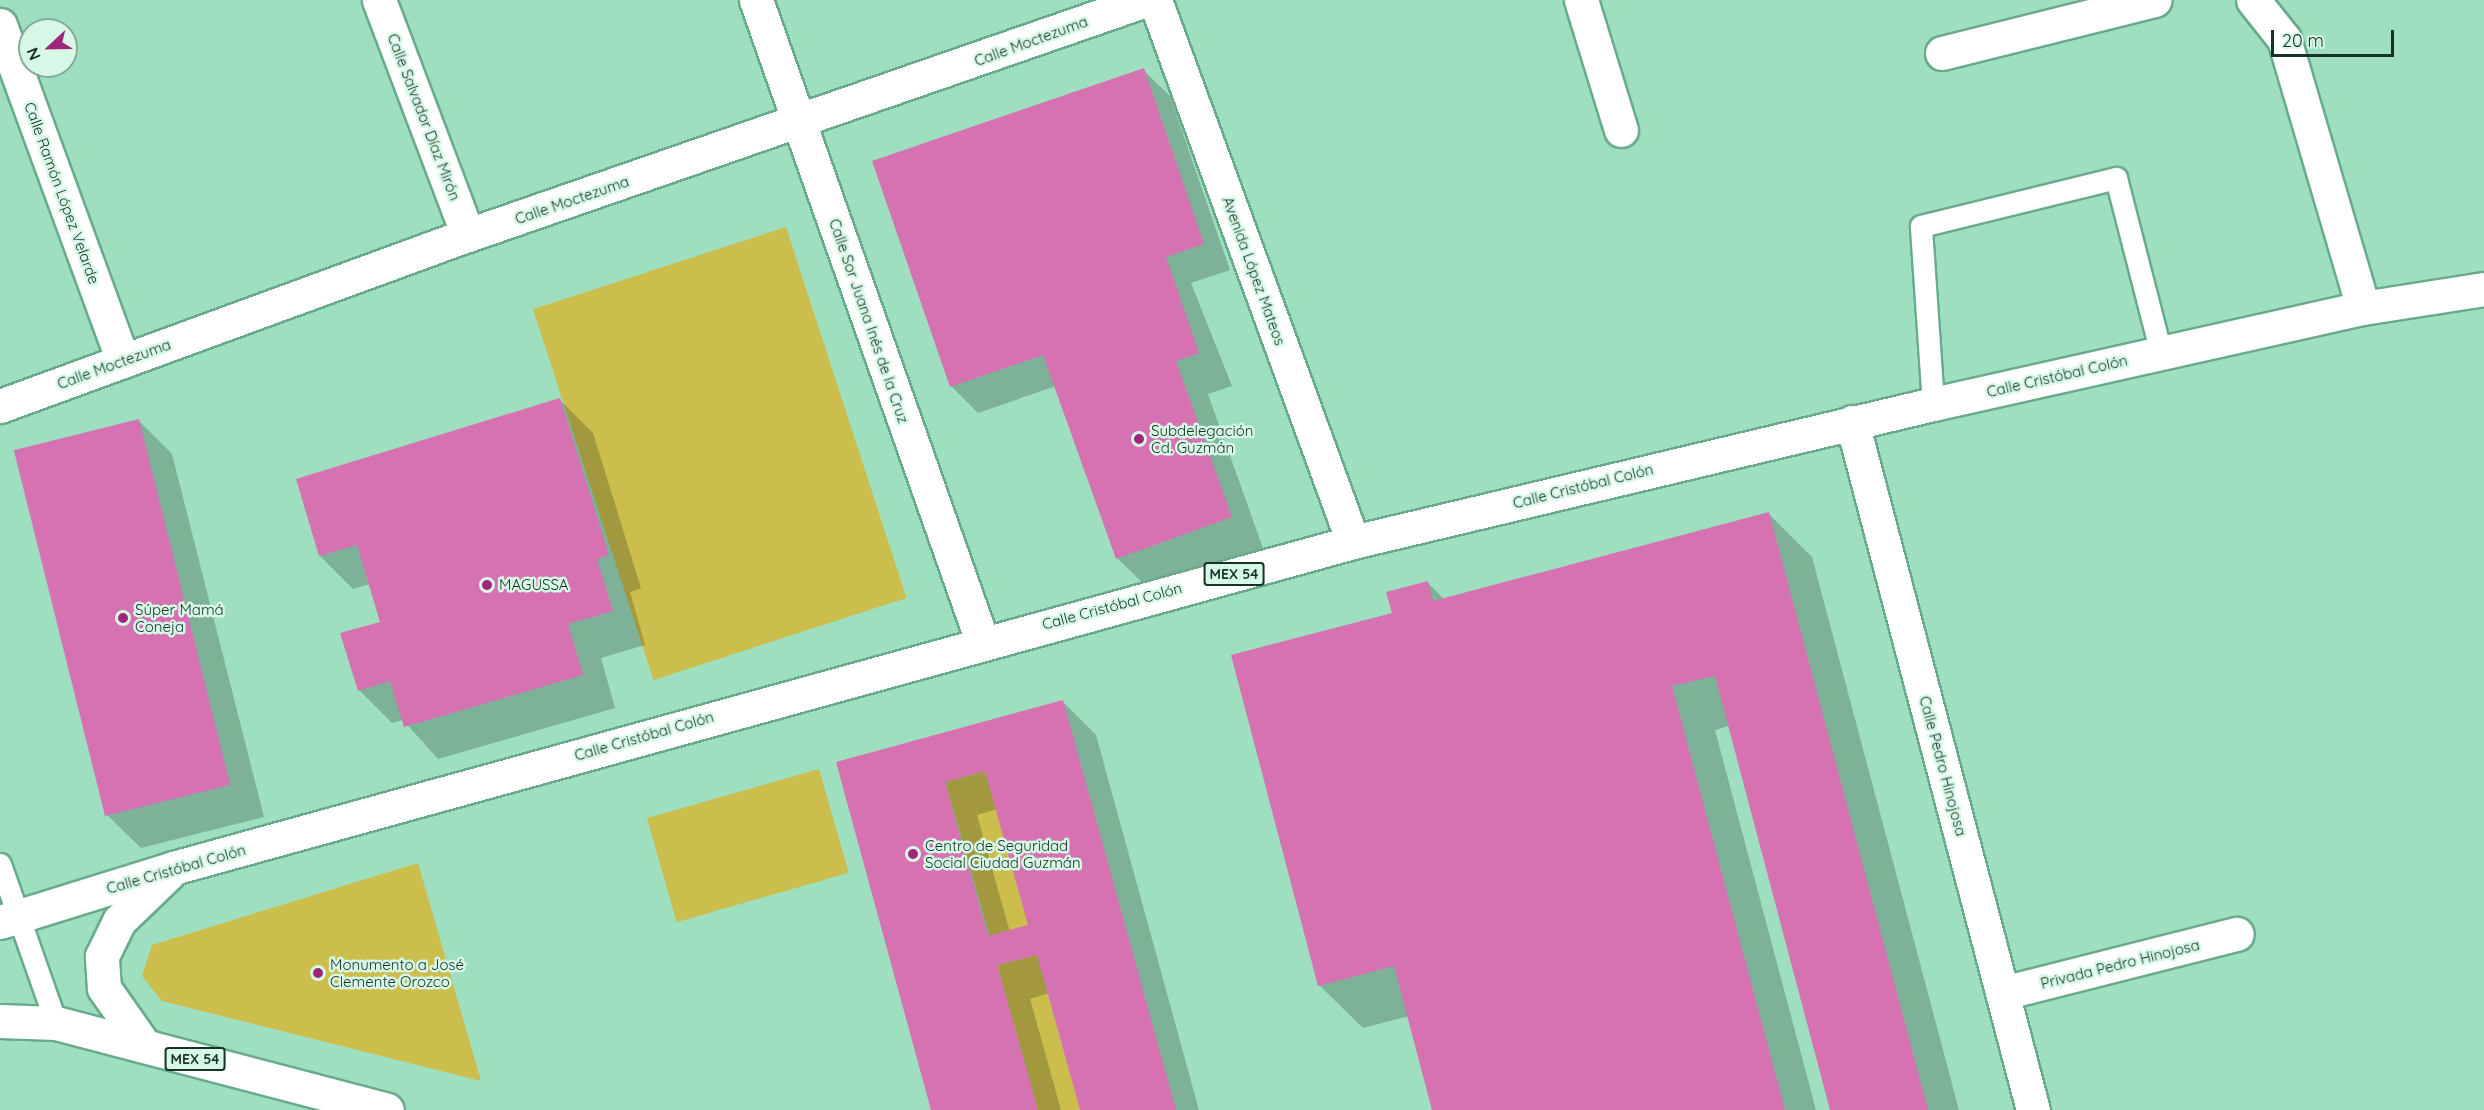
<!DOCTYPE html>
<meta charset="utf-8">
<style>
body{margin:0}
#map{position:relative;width:2484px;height:1110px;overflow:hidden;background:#9ddfbe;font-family:Quicksand,sans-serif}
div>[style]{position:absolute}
.green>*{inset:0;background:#cbbe4d;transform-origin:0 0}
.shadow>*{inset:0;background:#0003}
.building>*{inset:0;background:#d772b2;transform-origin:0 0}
.roads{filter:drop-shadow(2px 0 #6aaa8c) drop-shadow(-2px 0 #6aaa8c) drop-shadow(0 2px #6aaa8c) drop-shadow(0 -2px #6aaa8c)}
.service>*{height:21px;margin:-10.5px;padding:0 10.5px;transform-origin:10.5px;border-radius:10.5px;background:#fff}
.minor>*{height:33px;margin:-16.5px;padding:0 16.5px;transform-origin:16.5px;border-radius:16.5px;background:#fff}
.primary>*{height:33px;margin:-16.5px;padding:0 16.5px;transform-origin:16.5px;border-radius:16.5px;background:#fff}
.dots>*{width:16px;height:16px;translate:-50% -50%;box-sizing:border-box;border:3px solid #d7f8e7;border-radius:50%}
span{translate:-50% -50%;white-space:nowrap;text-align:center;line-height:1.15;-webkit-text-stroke:5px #d7f8e7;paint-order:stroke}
.shield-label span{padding:2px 4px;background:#d7f8e7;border:2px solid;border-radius:4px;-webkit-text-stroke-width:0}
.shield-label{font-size:14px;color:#173226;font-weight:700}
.street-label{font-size:15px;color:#173226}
.poi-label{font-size:15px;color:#173226}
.left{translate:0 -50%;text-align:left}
.north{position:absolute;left:18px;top:18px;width:60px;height:60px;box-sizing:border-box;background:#d7f8e7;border:2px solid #8aa99a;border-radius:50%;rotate:248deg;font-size:16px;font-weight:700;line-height:24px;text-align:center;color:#173226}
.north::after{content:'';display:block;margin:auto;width:21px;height:27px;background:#a0267c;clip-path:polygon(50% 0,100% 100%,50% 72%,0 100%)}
.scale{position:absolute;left:2271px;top:30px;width:123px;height:27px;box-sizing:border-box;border:3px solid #173226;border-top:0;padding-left:8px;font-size:18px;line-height:21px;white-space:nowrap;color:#173226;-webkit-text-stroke:4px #d7f8e7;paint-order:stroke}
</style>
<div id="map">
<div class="green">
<div style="left:786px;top:227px;width:390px;height:266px;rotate:72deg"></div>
<div style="left:819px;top:769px;width:108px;height:179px;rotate:74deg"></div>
<div style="left:985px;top:771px;width:160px;height:41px;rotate:74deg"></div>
<div style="clip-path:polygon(418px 863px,481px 1081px,162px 1001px,142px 976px,152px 945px)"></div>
<div style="clip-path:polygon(1037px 955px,1080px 1109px,1076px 1110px,1038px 1110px,997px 965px)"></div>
</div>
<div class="shadow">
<div style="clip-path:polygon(1143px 70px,1170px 96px,1230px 270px,1191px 283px,1232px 386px,1208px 394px,1264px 551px,1151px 591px,1117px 558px,1056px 386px,978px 413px,951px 386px)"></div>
<div style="clip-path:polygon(560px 400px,593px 433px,641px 588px,630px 592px,645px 645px,601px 658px,615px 708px,438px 759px,403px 720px,392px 723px,359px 690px,382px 623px,370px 584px,353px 589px,320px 556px)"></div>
<div style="clip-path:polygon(139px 421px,172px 454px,264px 817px,141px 848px,107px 815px)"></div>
<div style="clip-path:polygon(1769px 514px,1812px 557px,1959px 1110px,1831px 1110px,1729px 726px,1715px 730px,1816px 1110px,1434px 1110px,1409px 1016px,1363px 1028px,1319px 985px,1393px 614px,1428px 583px,1445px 600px)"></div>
<div style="clip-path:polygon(evenodd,1063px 702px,1096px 735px,1199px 1110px,1082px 1110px,1049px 993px,1030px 999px,1061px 1110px,933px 1110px,838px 763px,1063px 702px,997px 809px,1030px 926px,1010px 932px,977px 815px,997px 809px)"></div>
</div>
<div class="building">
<div style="clip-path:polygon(1144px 68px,1204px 244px,1166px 257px,1199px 353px,1176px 361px,1232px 517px,1116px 559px,1043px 355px,950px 387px,872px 161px)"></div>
<div style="clip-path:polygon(560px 398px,609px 555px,597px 559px,613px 611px,568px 624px,583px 675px,404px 727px,390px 681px,358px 691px,340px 633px,380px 622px,357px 545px,319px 556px,296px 479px)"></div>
<div style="left:139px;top:419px;width:377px;height:129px;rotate:76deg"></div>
<div style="clip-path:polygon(1769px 512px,1928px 1110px,1830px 1110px,1715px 676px,1672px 686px,1785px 1110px,1432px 1110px,1394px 966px,1318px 986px,1231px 655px,1392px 613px,1386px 592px,1428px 581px,1433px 601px)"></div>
<div style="clip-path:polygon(evenodd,1063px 700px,1176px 1110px,1080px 1110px,1037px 955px,997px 965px,1038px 1110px,931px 1110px,836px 762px,1063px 700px,985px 771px,1028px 925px,988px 936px,945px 782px,985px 771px)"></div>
</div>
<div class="roads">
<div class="service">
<div style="left:1933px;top:404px;width:178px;rotate:-93.9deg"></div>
<div style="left:1921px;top:226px;width:201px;rotate:-13.8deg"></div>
<div style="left:2116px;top:178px;width:181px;rotate:75.6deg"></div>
<div style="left:0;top:864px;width:169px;rotate:70.6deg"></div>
</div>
<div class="minor">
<div style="left:379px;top:0;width:251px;rotate:69.3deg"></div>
<div style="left:756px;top:0;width:680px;rotate:70.58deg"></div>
<div style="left:1155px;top:0;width:577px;rotate:69.93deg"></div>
<div style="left:1581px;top:0;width:136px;rotate:72.9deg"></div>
<div style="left:2253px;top:0;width:50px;rotate:51.5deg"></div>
<div style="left:2284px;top:39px;width:280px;rotate:73.6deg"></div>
<div style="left:0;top:25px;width:358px;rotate:69.9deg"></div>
<div style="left:1942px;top:53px;width:219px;rotate:-14deg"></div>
<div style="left:0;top:406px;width:498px;rotate:-20.1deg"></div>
<div style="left:468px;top:235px;width:718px;rotate:-19.12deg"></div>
<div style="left:1852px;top:422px;width:711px;rotate:75.26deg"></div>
<div style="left:2003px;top:993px;width:241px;rotate:-14.2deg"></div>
</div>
<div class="primary">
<div style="left:0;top:922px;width:181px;rotate:-17.3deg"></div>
<div style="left:173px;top:868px;width:1224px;rotate:-15.44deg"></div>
<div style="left:1353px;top:542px;width:596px;rotate:-13.38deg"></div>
<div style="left:1933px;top:404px;width:441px;rotate:-12.6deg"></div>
<div style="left:2363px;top:308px;width:122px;rotate:-8.9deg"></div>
<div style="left:0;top:1021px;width:56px;rotate:2deg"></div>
<div style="left:56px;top:1023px;width:342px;rotate:14.7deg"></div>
<div style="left:144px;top:1045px;width:70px;rotate:-125.1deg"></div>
<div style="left:104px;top:988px;width:32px;rotate:-94deg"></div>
<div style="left:102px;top:956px;width:39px;rotate:-64deg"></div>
<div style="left:119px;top:921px;width:68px;rotate:-43.8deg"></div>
</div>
</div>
<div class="dots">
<div style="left:1139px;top:439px;background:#a0267c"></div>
<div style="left:487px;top:585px;background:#a0267c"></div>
<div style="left:123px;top:618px;background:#a0267c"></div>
<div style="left:913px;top:854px;background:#a0267c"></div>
<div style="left:318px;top:973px;background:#a0267c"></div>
</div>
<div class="shield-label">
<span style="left:1234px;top:574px">MEX 54</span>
<span style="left:195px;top:1059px">MEX 54</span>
</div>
<div class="street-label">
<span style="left:1031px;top:41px;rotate:-20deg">Calle Moctezuma</span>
<span style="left:424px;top:117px;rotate:69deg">Calle Salvador Díaz Mirón</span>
<span style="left:62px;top:193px;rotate:70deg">Calle Ramón López Velarde</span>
<span style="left:572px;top:200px;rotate:-19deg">Calle Moctezuma</span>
<span style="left:1254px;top:271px;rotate:70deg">Avenida López Mateos</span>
<span style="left:869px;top:321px;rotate:71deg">Calle Sor Juana Inés de la Cruz</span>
<span style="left:114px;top:364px;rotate:-20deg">Calle Moctezuma</span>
<span style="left:2057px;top:376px;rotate:-13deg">Calle Cristóbal Colón</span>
<span style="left:1583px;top:486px;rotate:-14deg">Calle Cristóbal Colón</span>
<span style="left:1112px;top:606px;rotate:-15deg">Calle Cristóbal Colón</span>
<span style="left:644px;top:736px;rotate:-16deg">Calle Cristóbal Colón</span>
<span style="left:1943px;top:766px;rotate:75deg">Calle Pedro Hinojosa</span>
<span style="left:176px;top:869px;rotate:-16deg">Calle Cristóbal Colón</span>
<span style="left:2120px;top:964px;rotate:-14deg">Privada Pedro Hinojosa</span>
</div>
<div class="poi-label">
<span class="left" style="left:1151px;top:439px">Subdelegación<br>Cd. Guzmán</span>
<span class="left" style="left:499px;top:585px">MAGUSSA</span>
<span class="left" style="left:135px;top:618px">Súper Mamá<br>Coneja</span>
<span class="left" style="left:925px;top:854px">Centro de Seguridad<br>Social Ciudad Guzmán</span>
<span class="left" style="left:330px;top:973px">Monumento a José<br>Clemente Orozco</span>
</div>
<div class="north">N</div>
<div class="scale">20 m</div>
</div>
